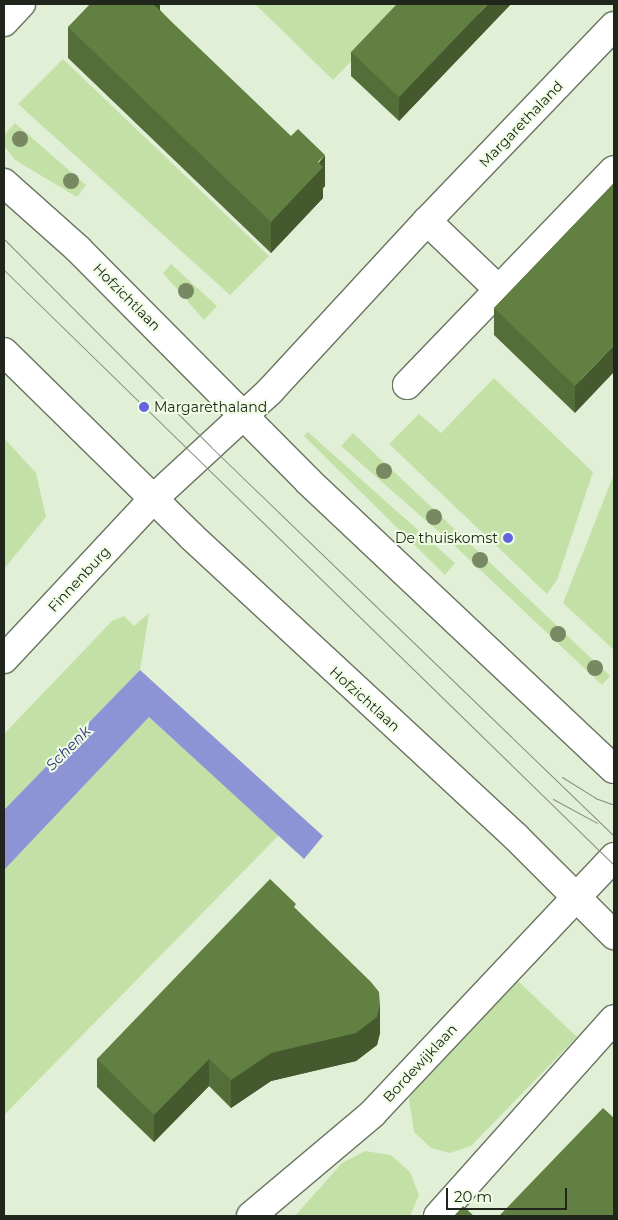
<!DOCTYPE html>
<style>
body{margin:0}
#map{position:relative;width:618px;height:1220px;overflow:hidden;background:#e2efd7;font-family:Montserrat,sans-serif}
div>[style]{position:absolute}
.green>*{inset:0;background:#c3e1a7}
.water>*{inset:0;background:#8c94d5}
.roads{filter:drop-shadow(1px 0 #697560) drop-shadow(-1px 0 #697560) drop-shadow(0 1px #697560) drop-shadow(0 -1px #697560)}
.minor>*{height:28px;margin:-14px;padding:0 14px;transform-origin:14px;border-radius:14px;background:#fff}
.major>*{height:28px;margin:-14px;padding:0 14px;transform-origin:14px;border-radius:14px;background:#fff}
.tram>*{height:1px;margin:-0.5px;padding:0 0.5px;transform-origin:0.5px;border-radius:0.5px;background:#838c7b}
.trees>*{width:16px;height:16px;margin:-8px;border-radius:50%;background:#778863}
.wall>*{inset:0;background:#536e39}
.shaded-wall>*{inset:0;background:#445a2e}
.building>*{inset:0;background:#618042}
.dots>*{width:14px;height:14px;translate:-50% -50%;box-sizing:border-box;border:2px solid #effde4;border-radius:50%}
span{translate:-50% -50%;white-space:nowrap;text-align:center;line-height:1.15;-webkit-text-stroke:4px #effde4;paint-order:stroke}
.street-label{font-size:14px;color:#21261d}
.poi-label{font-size:14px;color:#21261d}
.left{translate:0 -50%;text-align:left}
.right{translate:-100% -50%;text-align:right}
.water-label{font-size:15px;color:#333480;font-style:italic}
.frame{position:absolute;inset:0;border:5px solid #21261d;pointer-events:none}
.scale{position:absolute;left:446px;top:1188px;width:121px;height:22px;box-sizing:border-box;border:2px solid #21261d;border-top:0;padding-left:6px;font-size:15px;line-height:18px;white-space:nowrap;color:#21261d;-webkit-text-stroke:4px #effde4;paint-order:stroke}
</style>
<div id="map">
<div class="green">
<div style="clip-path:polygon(255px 4px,407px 4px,333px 80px)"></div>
<div style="clip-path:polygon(63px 59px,269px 256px,230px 295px,18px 104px)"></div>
<div style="clip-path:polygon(15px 123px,86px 185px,77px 197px,15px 160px,4px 146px,4px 135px)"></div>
<div style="clip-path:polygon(171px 264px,217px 306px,204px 320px,163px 273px)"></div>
<div style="clip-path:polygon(494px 378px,593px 472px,557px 580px,547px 594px,389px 444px,419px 414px,441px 433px)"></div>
<div style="clip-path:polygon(308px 432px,455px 563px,445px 575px,304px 436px)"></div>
<div style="clip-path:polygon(353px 433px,610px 676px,602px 685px,455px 546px,341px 446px)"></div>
<div style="clip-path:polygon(4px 438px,36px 473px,46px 517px,4px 569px)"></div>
<div style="clip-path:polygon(614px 474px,614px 650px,563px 603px)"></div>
<div style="clip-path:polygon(149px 613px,140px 670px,4px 810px,4px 734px,112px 621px,124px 616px,134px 626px)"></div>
<div style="clip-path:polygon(149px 717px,279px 835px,4px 1115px,4px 870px)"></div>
<div style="clip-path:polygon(517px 980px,577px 1037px,471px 1146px,450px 1153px,431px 1148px,414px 1132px,409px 1099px,417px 1084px)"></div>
<div style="clip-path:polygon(365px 1151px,391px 1155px,410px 1172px,419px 1195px,410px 1216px,295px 1216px,342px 1163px)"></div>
</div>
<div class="water">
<div style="clip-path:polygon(140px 670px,323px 836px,304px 859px,149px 717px,4px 870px,4px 810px)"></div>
</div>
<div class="roads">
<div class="minor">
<div style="left:4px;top:22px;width:25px;rotate:-47deg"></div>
<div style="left:427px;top:221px;width:100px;rotate:43.8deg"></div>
<div style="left:407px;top:385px;width:298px;rotate:-46.1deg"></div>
<div style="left:4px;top:659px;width:219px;rotate:-47deg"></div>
<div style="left:153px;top:499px;width:159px;rotate:-42.7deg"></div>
<div style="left:270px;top:391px;width:231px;rotate:-47.3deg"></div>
<div style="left:427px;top:221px;width:270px;rotate:-46.2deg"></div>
<div style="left:251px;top:1216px;width:158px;rotate:-40.1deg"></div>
<div style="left:372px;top:1114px;width:353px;rotate:-46.7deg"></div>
<div style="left:438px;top:1216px;width:264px;rotate:-48.2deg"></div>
</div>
<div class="major">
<div style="left:4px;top:183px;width:99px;rotate:41.7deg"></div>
<div style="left:78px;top:249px;width:327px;rotate:45.2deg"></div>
<div style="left:308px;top:481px;width:420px;rotate:43.3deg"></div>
<div style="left:4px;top:352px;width:262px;rotate:44.5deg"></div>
<div style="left:191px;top:536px;width:443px;rotate:42.8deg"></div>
<div style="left:516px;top:837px;width:139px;rotate:45deg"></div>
</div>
</div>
<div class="tram">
<div style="left:4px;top:239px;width:293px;rotate:45.1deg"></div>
<div style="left:211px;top:447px;width:560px;rotate:43.99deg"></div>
<div style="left:4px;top:270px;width:852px;rotate:44.29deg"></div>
<div style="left:562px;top:777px;width:39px;rotate:32deg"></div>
<div style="left:595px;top:798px;width:20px;rotate:20deg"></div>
<div style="left:553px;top:799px;width:50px;rotate:28.6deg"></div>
</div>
<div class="trees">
<div style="left:20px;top:139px"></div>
<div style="left:71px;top:181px"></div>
<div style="left:186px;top:291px"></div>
<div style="left:384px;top:471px"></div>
<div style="left:434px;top:517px"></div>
<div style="left:480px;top:560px"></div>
<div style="left:558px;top:634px"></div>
<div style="left:595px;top:668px"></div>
</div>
<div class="wall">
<div style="clip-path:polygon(160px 4px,160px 10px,325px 186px,323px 188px,323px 198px,271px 253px,68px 58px,68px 27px)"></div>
<div style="clip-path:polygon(511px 4px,399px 121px,351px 76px,351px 52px)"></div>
<div style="clip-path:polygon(614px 183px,575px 413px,494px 335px,494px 308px)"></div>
<div style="clip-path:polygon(296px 909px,380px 1033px,377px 1045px,356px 1061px,271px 1081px,231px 1108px,209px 1086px,154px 1142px,97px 1087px,97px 1059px)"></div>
</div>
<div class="shaded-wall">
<div style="clip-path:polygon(153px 4px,160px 4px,160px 27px)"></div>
<div style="clip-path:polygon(488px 4px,511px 4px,399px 121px,399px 97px)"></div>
<div style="clip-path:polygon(325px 155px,325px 186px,323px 188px,323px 198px,271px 253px,271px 222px)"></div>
<div style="clip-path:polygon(614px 345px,614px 372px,575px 413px,575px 386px)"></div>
<div style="clip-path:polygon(380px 1005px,380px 1033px,377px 1045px,356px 1061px,271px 1081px,231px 1108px,231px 1080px,271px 1053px)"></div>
<div style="clip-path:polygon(209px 1059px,209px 1086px,154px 1142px,154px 1115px)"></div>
</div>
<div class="building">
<div style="clip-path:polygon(90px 4px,153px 4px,291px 136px,298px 129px,325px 155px,318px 162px,323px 167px,271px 222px,68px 27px)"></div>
<div style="clip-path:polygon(397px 4px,488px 4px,399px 97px,351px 52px)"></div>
<div style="clip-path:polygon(614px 183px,614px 345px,575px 386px,494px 308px)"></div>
<div style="clip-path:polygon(270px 879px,296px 904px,294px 907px,371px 982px,379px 992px,380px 1005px,377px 1017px,356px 1033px,271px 1053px,231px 1080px,209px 1059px,154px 1115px,97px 1059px)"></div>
<div style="clip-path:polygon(603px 1108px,614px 1118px,614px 1216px,499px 1216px)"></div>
<div style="clip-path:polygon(463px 1206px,474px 1216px,454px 1216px)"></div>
</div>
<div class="dots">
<div style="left:144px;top:407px;background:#6265de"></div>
<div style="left:508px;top:538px;background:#6265de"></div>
</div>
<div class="street-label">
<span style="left:521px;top:124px;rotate:-46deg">Margarethaland</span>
<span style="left:127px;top:297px;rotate:45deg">Hofzichtlaan</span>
<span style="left:79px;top:579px;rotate:-47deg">Finnenburg</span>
<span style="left:365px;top:699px;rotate:42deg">Hofzichtlaan</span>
<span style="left:420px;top:1063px;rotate:-47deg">Bordewijklaan</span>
</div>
<div class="poi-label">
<span class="left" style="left:154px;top:407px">Margarethaland</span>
<span class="right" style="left:498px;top:538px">De thuiskomst</span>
</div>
<div class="water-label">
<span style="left:68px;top:748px;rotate:-45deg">Schenk</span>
</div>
<div class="frame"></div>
<div class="scale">20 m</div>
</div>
